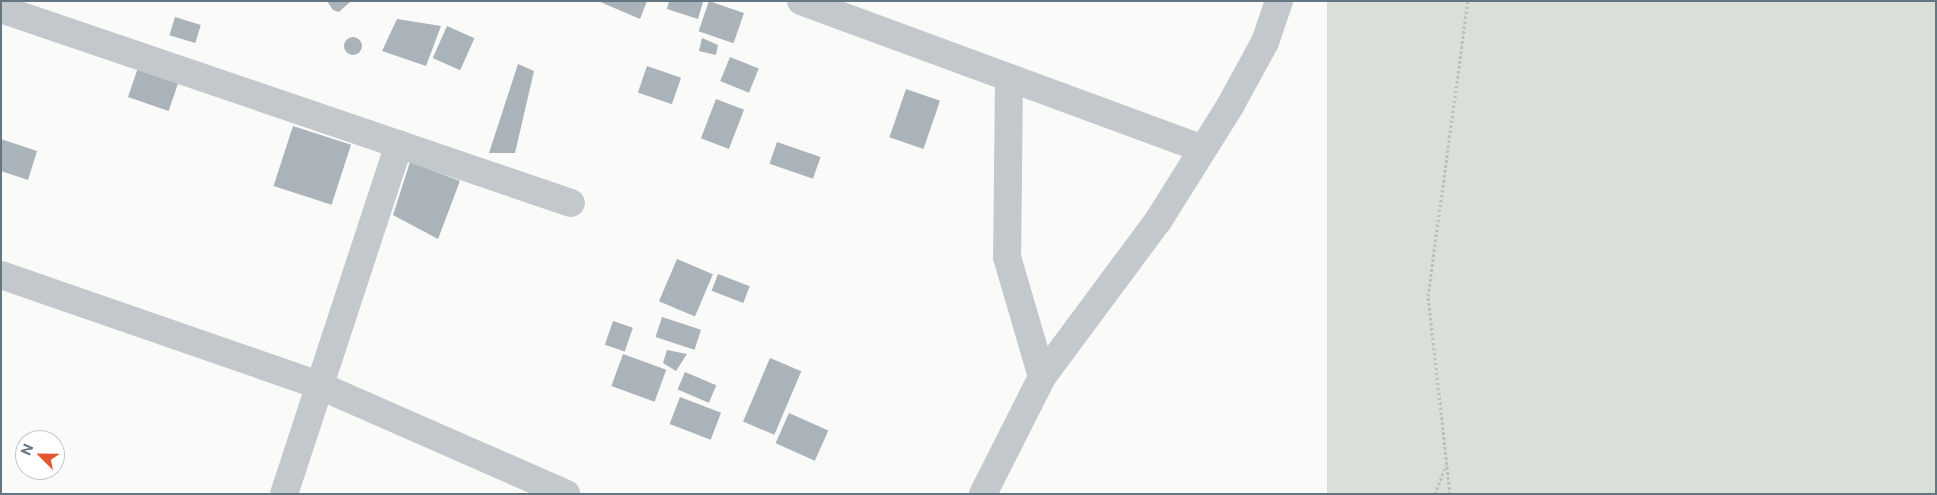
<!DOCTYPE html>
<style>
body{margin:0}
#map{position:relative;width:1937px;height:495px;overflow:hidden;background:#fafaf8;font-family:"Public Sans",sans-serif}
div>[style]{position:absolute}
.green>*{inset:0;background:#dadfd7;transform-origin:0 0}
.building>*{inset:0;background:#aab3b9;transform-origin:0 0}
.round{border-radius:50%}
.path>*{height:3px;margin-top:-1.5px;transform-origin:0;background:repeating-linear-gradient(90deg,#bbbfc2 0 2.5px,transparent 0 5px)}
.minor>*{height:28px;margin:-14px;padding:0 14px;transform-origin:14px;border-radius:14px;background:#c3c8cc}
span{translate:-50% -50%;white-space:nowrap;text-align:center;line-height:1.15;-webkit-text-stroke:5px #fff;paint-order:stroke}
.frame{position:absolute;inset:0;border:2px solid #657683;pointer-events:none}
.north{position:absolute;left:15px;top:430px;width:50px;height:50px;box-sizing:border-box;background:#fff;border:1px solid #c1c8cd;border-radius:50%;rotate:293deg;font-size:14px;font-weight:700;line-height:20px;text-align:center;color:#657683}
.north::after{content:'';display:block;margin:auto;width:18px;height:22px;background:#e4572e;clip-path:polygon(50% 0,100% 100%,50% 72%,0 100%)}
</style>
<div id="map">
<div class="green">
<div style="left:1327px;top:1px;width:609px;height:496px"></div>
</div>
<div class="building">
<div style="clip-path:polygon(327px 1px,350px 1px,350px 2px,339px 12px,333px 10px)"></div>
<div style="clip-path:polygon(598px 1px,647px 1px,640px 19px)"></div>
<div style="clip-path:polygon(669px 1px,701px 1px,703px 2px,698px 19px,667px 9px)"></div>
<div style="left:709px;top:1px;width:37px;height:32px;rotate:19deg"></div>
<div style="left:175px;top:17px;width:27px;height:19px;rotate:17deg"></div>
<div style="clip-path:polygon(397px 19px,441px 26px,426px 66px,382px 51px)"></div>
<div style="left:447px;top:26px;width:30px;height:35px;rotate:24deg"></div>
<div class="round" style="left:344px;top:37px;width:18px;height:18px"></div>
<div style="clip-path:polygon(702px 38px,718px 45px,716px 55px,699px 51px)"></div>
<div style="left:730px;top:57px;width:31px;height:26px;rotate:22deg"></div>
<div style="left:140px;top:62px;width:43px;height:37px;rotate:19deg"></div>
<div style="clip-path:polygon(518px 64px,534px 71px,515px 153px,489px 153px)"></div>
<div style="left:647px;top:66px;width:36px;height:28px;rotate:19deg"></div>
<div style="left:906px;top:89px;width:36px;height:51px;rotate:19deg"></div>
<div style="left:716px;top:99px;width:30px;height:42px;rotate:21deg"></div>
<div style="left:293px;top:126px;width:61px;height:63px;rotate:18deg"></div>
<div style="clip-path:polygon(1px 139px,37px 151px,28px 180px,1px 171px)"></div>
<div style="left:777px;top:142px;width:46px;height:23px;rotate:19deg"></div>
<div style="clip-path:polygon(410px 162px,460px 181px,438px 239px,393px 215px)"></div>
<div style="left:677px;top:259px;width:39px;height:46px;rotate:23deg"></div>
<div style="left:718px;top:274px;width:34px;height:18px;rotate:21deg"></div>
<div style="left:662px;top:317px;width:41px;height:21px;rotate:18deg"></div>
<div style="left:613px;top:321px;width:21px;height:25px;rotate:19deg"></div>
<div style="clip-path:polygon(667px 350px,687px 354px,676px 371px,663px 363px)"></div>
<div style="left:623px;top:354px;width:46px;height:34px;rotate:20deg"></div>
<div style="left:770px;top:358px;width:34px;height:69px;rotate:23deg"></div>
<div style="left:685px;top:372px;width:34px;height:19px;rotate:23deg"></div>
<div style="left:680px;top:397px;width:44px;height:29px;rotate:21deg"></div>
<div style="left:789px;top:413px;width:43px;height:33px;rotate:24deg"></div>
</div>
<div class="path">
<div style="left:1435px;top:494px;width:31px;rotate:-69deg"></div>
<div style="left:1450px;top:494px;width:199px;rotate:-96.3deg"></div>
<div style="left:1428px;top:296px;width:298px;rotate:-82.3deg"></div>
</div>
<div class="minor">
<div style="left:801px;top:1px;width:428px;rotate:20.2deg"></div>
<div style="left:1px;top:9px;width:602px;rotate:18.8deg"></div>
<div style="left:1009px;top:78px;width:179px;rotate:90.6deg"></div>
<div style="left:1007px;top:257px;width:125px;rotate:73.7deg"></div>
<div style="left:1px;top:275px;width:336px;rotate:19.1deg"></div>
<div style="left:318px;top:385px;width:271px;rotate:23.7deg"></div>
<div style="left:284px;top:494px;width:368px;rotate:-71.8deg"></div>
<div style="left:983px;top:494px;width:131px;rotate:-63.2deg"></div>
<div style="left:1042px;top:377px;width:194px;rotate:-53.4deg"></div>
<div style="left:1158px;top:221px;width:136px;rotate:-57.9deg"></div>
<div style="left:1230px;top:106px;width:73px;rotate:-61.3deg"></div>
<div style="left:1265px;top:42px;width:43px;rotate:-71.1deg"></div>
</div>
<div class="frame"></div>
<div class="north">N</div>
</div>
